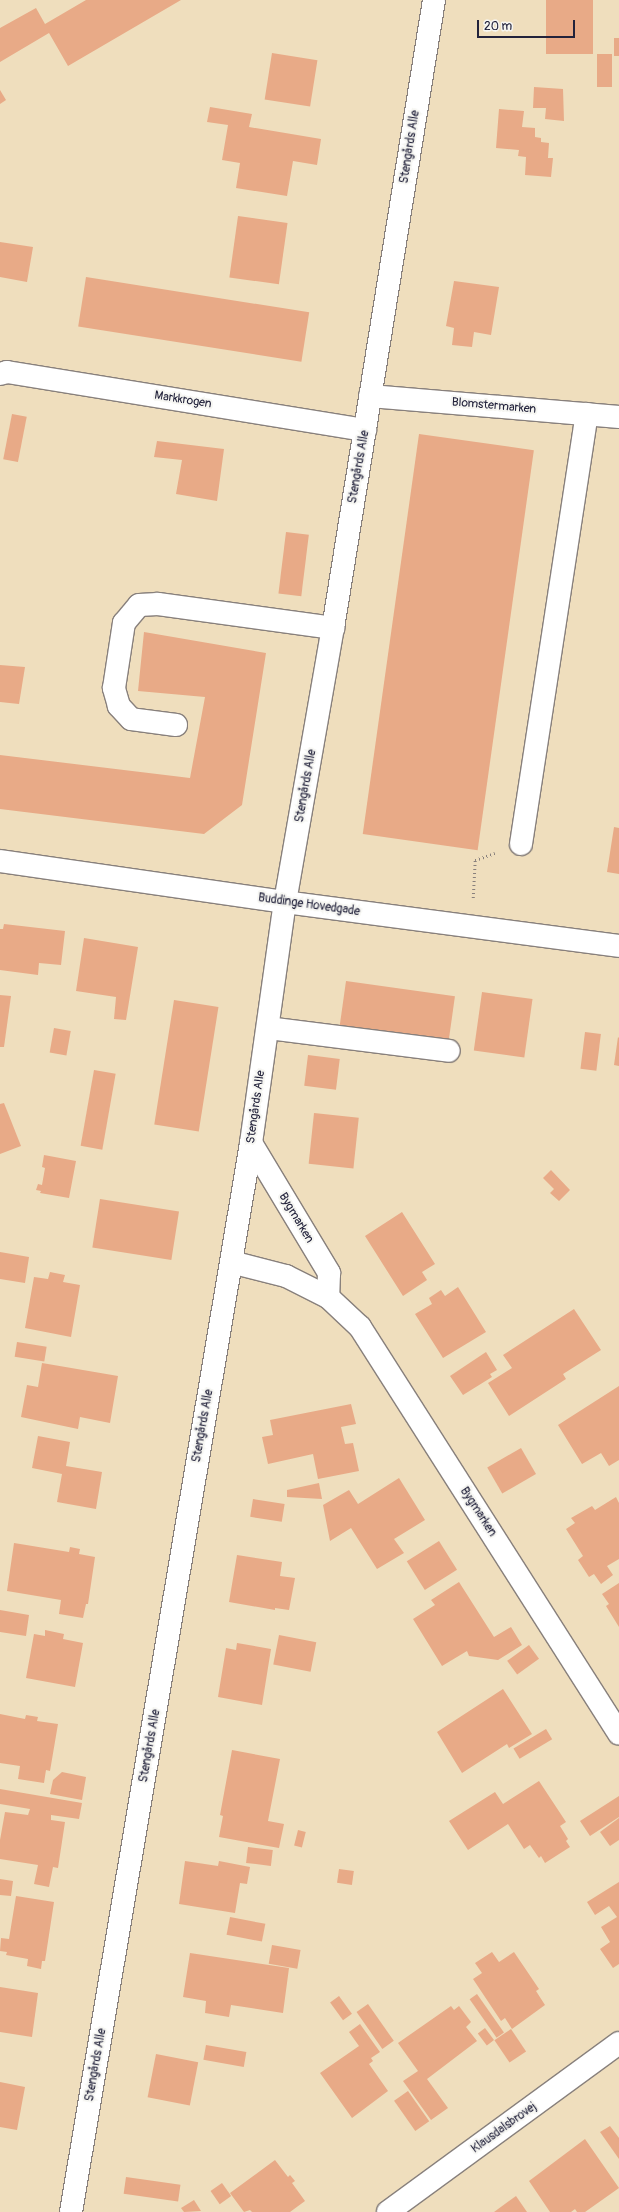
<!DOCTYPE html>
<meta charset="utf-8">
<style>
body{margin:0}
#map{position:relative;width:619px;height:2212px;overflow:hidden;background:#efdebd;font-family:Pangolin,sans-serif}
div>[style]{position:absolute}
.building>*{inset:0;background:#e8aa87;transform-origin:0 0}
.path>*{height:2.5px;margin-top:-1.25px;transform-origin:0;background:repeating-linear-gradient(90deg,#88807c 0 1px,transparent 0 4px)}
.roads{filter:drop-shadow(1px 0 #88807c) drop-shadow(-1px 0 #88807c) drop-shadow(0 1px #88807c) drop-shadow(0 -1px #88807c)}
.minor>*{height:22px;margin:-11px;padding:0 11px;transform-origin:11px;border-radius:11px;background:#fff}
span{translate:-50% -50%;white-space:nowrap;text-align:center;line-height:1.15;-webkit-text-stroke:4px #f6f6f2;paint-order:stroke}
.street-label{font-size:12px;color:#22223b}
.scale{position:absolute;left:477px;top:20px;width:98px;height:18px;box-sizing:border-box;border:2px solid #22223b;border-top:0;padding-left:5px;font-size:12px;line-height:14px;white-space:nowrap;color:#22223b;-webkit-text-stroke:3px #f6f6f2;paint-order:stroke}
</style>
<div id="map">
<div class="building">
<div style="clip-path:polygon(86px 0,181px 0,68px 66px,49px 33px,0 62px,0 28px,36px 8px,45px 24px)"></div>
<div style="left:546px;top:0;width:47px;height:54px"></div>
<div style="left:614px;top:38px;width:5px;height:18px"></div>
<div style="left:272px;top:53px;width:46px;height:47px;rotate:9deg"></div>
<div style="left:597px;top:54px;width:15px;height:33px"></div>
<div style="clip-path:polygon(534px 87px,563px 89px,564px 121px,545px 119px,546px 108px,533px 108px)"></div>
<div style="clip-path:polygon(0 90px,6px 100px,0 104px)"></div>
<div style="clip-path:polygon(210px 107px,252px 114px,249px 127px,321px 139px,317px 165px,293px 161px,287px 196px,236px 188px,240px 163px,222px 160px,228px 125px,207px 122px)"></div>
<div style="clip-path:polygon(499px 109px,524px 111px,522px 127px,535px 128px,535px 137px,541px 138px,541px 142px,549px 143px,548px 158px,553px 158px,551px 177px,525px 175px,526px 157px,518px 156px,519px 150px,496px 148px)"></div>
<div style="left:238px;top:216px;width:50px;height:62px;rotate:8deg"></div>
<div style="clip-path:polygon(0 242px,33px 247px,27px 282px,0 277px)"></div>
<div style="left:86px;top:277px;width:226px;height:50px;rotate:9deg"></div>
<div style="clip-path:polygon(454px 281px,499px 287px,491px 335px,474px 332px,472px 347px,452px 345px,454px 328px,446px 326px)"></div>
<div style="left:12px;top:414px;width:15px;height:46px;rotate:11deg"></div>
<div style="left:419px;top:434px;width:116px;height:404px;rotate:8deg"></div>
<div style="clip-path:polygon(157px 441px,224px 449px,217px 501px,176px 494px,182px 460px,154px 457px)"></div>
<div style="left:286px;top:532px;width:23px;height:62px;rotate:7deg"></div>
<div style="clip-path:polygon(144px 632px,266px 653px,242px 805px,204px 834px,0 809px,0 755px,190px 778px,205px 697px,138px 691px)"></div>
<div style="clip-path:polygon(0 665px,25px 667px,19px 704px,0 702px)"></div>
<div style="clip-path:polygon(614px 827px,619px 828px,619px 874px,607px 872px)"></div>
<div style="clip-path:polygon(4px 924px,65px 931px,61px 965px,39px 963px,38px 975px,0 970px,0 929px,3px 929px)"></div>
<div style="clip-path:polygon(84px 938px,138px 947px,126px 1020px,114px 1019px,116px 997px,76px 991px)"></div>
<div style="left:346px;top:981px;width:110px;height:46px;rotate:8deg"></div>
<div style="left:482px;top:992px;width:51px;height:59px;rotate:8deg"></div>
<div style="clip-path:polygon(0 995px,11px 996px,4px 1047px,0 1047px)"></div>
<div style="left:174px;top:1000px;width:45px;height:126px;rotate:9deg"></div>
<div style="left:54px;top:1028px;width:17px;height:25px;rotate:10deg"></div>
<div style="left:585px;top:1032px;width:16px;height:37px;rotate:7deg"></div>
<div style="clip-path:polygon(618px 1037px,619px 1038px,619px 1066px,614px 1065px)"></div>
<div style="left:308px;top:1055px;width:32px;height:31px;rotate:7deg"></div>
<div style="left:94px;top:1070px;width:22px;height:77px;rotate:10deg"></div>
<div style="clip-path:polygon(4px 1103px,21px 1146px,0 1154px,0 1104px)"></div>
<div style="left:314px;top:1113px;width:45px;height:51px;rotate:6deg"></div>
<div style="clip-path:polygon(44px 1155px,76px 1161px,69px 1198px,40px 1193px,41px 1191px,36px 1190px,38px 1184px,42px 1185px,45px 1168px,42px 1167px)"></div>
<div style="clip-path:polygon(551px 1170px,570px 1190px,559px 1201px,550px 1193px,554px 1189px,543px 1178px)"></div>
<div style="left:100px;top:1199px;width:80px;height:49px;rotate:9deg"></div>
<div style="clip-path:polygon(402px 1212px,435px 1264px,422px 1272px,427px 1280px,403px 1296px,365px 1236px)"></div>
<div style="clip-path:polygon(0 1252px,29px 1257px,25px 1283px,0 1279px)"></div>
<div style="clip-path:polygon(50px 1272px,65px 1275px,63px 1282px,80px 1285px,71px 1337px,25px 1328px,34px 1277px,48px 1279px)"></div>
<div style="clip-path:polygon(458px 1287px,486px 1332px,443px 1358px,415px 1314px,432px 1304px,429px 1298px,441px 1290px,445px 1296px)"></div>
<div style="clip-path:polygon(574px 1309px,601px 1350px,563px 1374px,566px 1379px,509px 1416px,488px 1383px,512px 1368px,503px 1355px)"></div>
<div style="left:17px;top:1342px;width:30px;height:15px;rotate:9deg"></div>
<div style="clip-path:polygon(486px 1352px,497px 1370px,490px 1374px,492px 1377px,463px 1395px,450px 1376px)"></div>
<div style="clip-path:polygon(42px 1363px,118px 1376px,110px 1423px,80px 1417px,78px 1429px,21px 1417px,27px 1385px,38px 1387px)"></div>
<div style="clip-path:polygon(619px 1386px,619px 1460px,609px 1466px,601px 1453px,582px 1464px,558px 1425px)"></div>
<div style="clip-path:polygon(351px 1404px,356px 1424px,341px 1427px,345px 1444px,353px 1443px,359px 1471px,318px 1479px,313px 1454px,268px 1464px,262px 1437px,273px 1435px,270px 1420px)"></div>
<div style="clip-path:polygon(38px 1436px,70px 1442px,66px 1466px,102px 1472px,96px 1509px,57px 1502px,62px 1474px,32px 1468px)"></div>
<div style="left:521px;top:1448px;width:30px;height:39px;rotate:60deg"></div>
<div style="clip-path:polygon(399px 1478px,425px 1520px,394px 1539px,404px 1553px,377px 1569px,351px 1528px,330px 1541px,323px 1505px,349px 1490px,358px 1504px)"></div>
<div style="clip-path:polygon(319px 1483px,322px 1499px,287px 1497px,287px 1490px)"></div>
<div style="clip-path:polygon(616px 1497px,619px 1503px,619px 1559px,607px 1566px,613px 1575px,601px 1584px,594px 1574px,589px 1577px,578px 1560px,583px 1556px,566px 1529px,575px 1523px,571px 1518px,592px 1506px,595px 1510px)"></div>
<div style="left:253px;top:1499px;width:32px;height:18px;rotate:9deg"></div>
<div style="left:439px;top:1541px;width:34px;height:38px;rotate:58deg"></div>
<div style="clip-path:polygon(14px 1543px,69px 1552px,70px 1547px,80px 1549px,79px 1554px,95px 1557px,88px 1604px,86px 1604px,83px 1618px,59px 1614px,61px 1600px,7px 1591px)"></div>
<div style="clip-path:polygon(237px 1555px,282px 1562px,280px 1576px,295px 1578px,289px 1610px,275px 1608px,275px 1610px,229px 1602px)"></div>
<div style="clip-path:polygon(459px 1582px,494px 1637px,511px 1627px,522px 1645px,498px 1660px,469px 1656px,467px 1651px,442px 1666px,413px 1619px,435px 1605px,431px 1600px)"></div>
<div style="clip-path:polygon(619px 1583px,619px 1627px,606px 1606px,609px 1604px,602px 1594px)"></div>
<div style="clip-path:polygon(0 1610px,29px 1615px,26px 1636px,0 1632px)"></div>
<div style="clip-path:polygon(45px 1630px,64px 1634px,63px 1639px,83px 1643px,75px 1687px,26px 1678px,34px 1634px,45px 1636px)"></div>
<div style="left:279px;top:1635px;width:38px;height:30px;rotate:11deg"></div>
<div style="clip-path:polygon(237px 1643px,271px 1649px,262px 1705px,218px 1697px,226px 1648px,236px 1650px)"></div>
<div style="left:529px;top:1645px;width:17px;height:27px;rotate:54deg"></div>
<div style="clip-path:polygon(503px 1689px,532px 1734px,509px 1748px,507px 1744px,462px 1773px,437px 1732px)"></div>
<div style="clip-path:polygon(0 1714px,25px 1719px,26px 1715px,38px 1717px,37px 1721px,58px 1724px,50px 1771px,46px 1770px,44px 1783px,18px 1779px,20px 1766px,0 1763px)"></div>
<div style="left:546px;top:1729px;width:12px;height:38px;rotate:59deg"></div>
<div style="clip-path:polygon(232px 1750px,280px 1759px,268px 1821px,284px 1824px,279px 1848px,219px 1837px,223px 1816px,220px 1815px)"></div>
<div style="clip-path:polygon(62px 1772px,86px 1777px,82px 1800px,50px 1794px,53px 1780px)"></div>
<div style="clip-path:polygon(539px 1781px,566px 1822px,560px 1826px,568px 1839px,566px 1841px,570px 1847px,545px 1863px,541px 1856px,539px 1858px,530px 1845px,524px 1849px,508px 1824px,468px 1850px,449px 1821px,495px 1792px,503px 1804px)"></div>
<div style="clip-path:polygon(0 1789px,82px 1803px,79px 1819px,51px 1815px,51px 1820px,65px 1822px,58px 1868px,53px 1867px,49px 1887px,34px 1884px,38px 1865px,0 1859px,0 1840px,5px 1812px,28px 1815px,30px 1809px,0 1804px)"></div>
<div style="clip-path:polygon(619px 1796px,619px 1817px,590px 1836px,580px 1821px)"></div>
<div style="clip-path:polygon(619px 1818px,619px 1840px,610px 1846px,600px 1832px)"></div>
<div style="left:298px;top:1830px;width:8px;height:16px;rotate:14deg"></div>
<div style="left:248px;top:1847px;width:25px;height:16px;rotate:7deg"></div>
<div style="clip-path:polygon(185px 1861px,218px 1866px,219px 1861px,250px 1867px,247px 1884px,240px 1883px,235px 1913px,179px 1904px)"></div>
<div style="left:339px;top:1869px;width:15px;height:14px;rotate:8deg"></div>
<div style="clip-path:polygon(0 1879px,13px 1881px,11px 1896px,0 1895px)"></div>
<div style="clip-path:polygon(619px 1882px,619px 1964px,613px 1968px,600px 1949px,610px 1942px,601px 1927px,617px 1917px,609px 1906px,595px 1915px,587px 1902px)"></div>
<div style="clip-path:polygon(16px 1896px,54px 1902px,45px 1961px,42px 1961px,41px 1969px,27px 1966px,28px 1959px,6px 1955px,7px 1952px,0 1951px,1px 1938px,9px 1939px)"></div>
<div style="left:230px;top:1917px;width:36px;height:18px;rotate:11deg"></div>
<div style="left:272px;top:1945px;width:29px;height:19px;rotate:10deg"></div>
<div style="clip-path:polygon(492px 1952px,499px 1962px,514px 1952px,539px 1989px,536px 1991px,545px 2005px,512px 2029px,505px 2018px,501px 2021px,473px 1979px,482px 1973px,475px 1963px)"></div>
<div style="clip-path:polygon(190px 1953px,289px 1968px,283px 2013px,231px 2005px,229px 2017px,205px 2013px,206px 2001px,183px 1997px)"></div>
<div style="clip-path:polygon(0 1987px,38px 1993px,32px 2037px,0 2032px)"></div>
<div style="left:477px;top:1994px;width:47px;height:9px;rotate:55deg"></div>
<div style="left:339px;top:1996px;width:22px;height:11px;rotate:54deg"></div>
<div style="left:368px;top:2004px;width:45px;height:14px;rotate:55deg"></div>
<div style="clip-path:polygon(451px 2006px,454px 2010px,459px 2006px,471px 2022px,466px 2027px,477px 2041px,427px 2079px,448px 2108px,431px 2120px,403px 2081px,418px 2071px,398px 2043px)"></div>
<div style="clip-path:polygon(360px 2024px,380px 2052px,371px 2058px,373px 2061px,369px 2064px,388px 2091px,352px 2118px,320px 2073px,359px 2046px,349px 2032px)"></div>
<div style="left:485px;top:2028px;width:15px;height:9px;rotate:53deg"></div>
<div style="left:511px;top:2029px;width:27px;height:20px;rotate:56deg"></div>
<div style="left:206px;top:2045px;width:41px;height:15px;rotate:10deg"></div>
<div style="left:156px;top:2054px;width:43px;height:44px;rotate:11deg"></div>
<div style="clip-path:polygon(0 2082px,25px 2087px,17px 2130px,0 2127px)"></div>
<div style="left:408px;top:2091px;width:37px;height:17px;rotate:55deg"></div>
<div style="clip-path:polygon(610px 2126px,619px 2138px,619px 2159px,600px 2132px)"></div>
<div style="clip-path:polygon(585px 2139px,619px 2188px,585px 2212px,577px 2212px,575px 2209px,571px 2212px,550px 2212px,529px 2181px)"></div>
<div style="clip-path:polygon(275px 2160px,288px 2177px,290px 2175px,295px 2181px,292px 2183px,305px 2201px,290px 2212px,252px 2212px,250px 2210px,244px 2212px,230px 2193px)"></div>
<div style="left:126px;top:2177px;width:55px;height:17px;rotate:8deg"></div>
<div style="left:222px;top:2183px;width:16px;height:14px;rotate:55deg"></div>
<div style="clip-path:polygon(516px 2196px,527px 2212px,494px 2212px)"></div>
<div style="clip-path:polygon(194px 2200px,201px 2211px,184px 2212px,181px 2208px)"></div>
</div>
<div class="path">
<div style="left:473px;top:898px;width:38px;rotate:-87deg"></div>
<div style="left:475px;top:860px;width:21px;rotate:-19deg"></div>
</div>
<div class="roads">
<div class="minor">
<div style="left:0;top:374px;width:7px;rotate:-16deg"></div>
<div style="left:7px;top:372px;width:363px;rotate:9.2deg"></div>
<div style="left:370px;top:396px;width:250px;rotate:4.8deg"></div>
<div style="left:176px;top:725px;width:45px;rotate:-172.4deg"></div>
<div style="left:131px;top:719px;width:18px;rotate:-133deg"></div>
<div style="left:119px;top:706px;width:19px;rotate:-106deg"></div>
<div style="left:114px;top:688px;width:66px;rotate:-81.3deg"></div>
<div style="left:124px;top:623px;width:23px;rotate:-50deg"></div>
<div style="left:139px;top:605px;width:19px;rotate:-3deg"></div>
<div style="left:158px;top:604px;width:177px;rotate:7.8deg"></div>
<div style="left:521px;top:844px;width:435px;rotate:-81.3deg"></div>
<div style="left:0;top:861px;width:288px;rotate:8.2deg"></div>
<div style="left:285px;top:902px;width:337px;rotate:7.5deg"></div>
<div style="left:268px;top:1028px;width:182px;rotate:7.2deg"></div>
<div style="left:251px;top:1143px;width:152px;rotate:59deg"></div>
<div style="left:329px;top:1273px;width:24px;rotate:92deg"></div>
<div style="left:231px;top:1262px;width:57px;rotate:14.3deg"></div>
<div style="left:286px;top:1276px;width:47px;rotate:26.6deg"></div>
<div style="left:328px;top:1297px;width:44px;rotate:43.2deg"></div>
<div style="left:360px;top:1327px;width:482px;rotate:57.5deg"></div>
<div style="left:71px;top:2212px;width:1084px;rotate:-80.44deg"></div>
<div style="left:251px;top:1143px;width:243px;rotate:-82deg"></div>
<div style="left:285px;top:902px;width:278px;rotate:-80.1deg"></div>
<div style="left:333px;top:628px;width:636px;rotate:-80.86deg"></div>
<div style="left:388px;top:2212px;width:286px;rotate:-36.2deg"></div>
</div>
</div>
<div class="street-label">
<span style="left:410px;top:147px;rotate:-81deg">Stengårds Alle</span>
<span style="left:183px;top:400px;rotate:9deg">Markkrogen</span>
<span style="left:494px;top:406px;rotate:5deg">Blomstermarken</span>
<span style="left:359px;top:467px;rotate:-80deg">Stengårds Alle</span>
<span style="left:306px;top:786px;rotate:-80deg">Stengårds Alle</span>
<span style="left:309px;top:905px;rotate:8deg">Buddinge Hovedgade</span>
<span style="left:256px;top:1107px;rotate:-82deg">Stengårds Alle</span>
<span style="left:296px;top:1218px;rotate:59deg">Bygmarken</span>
<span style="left:203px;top:1426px;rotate:-80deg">Stengårds Alle</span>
<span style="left:478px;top:1512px;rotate:57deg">Bygmarken</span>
<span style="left:150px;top:1746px;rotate:-80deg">Stengårds Alle</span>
<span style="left:96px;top:2065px;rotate:-80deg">Stengårds Alle</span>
<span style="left:504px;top:2128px;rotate:-36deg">Klausdalsbrovej</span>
</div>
<div class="scale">20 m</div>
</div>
